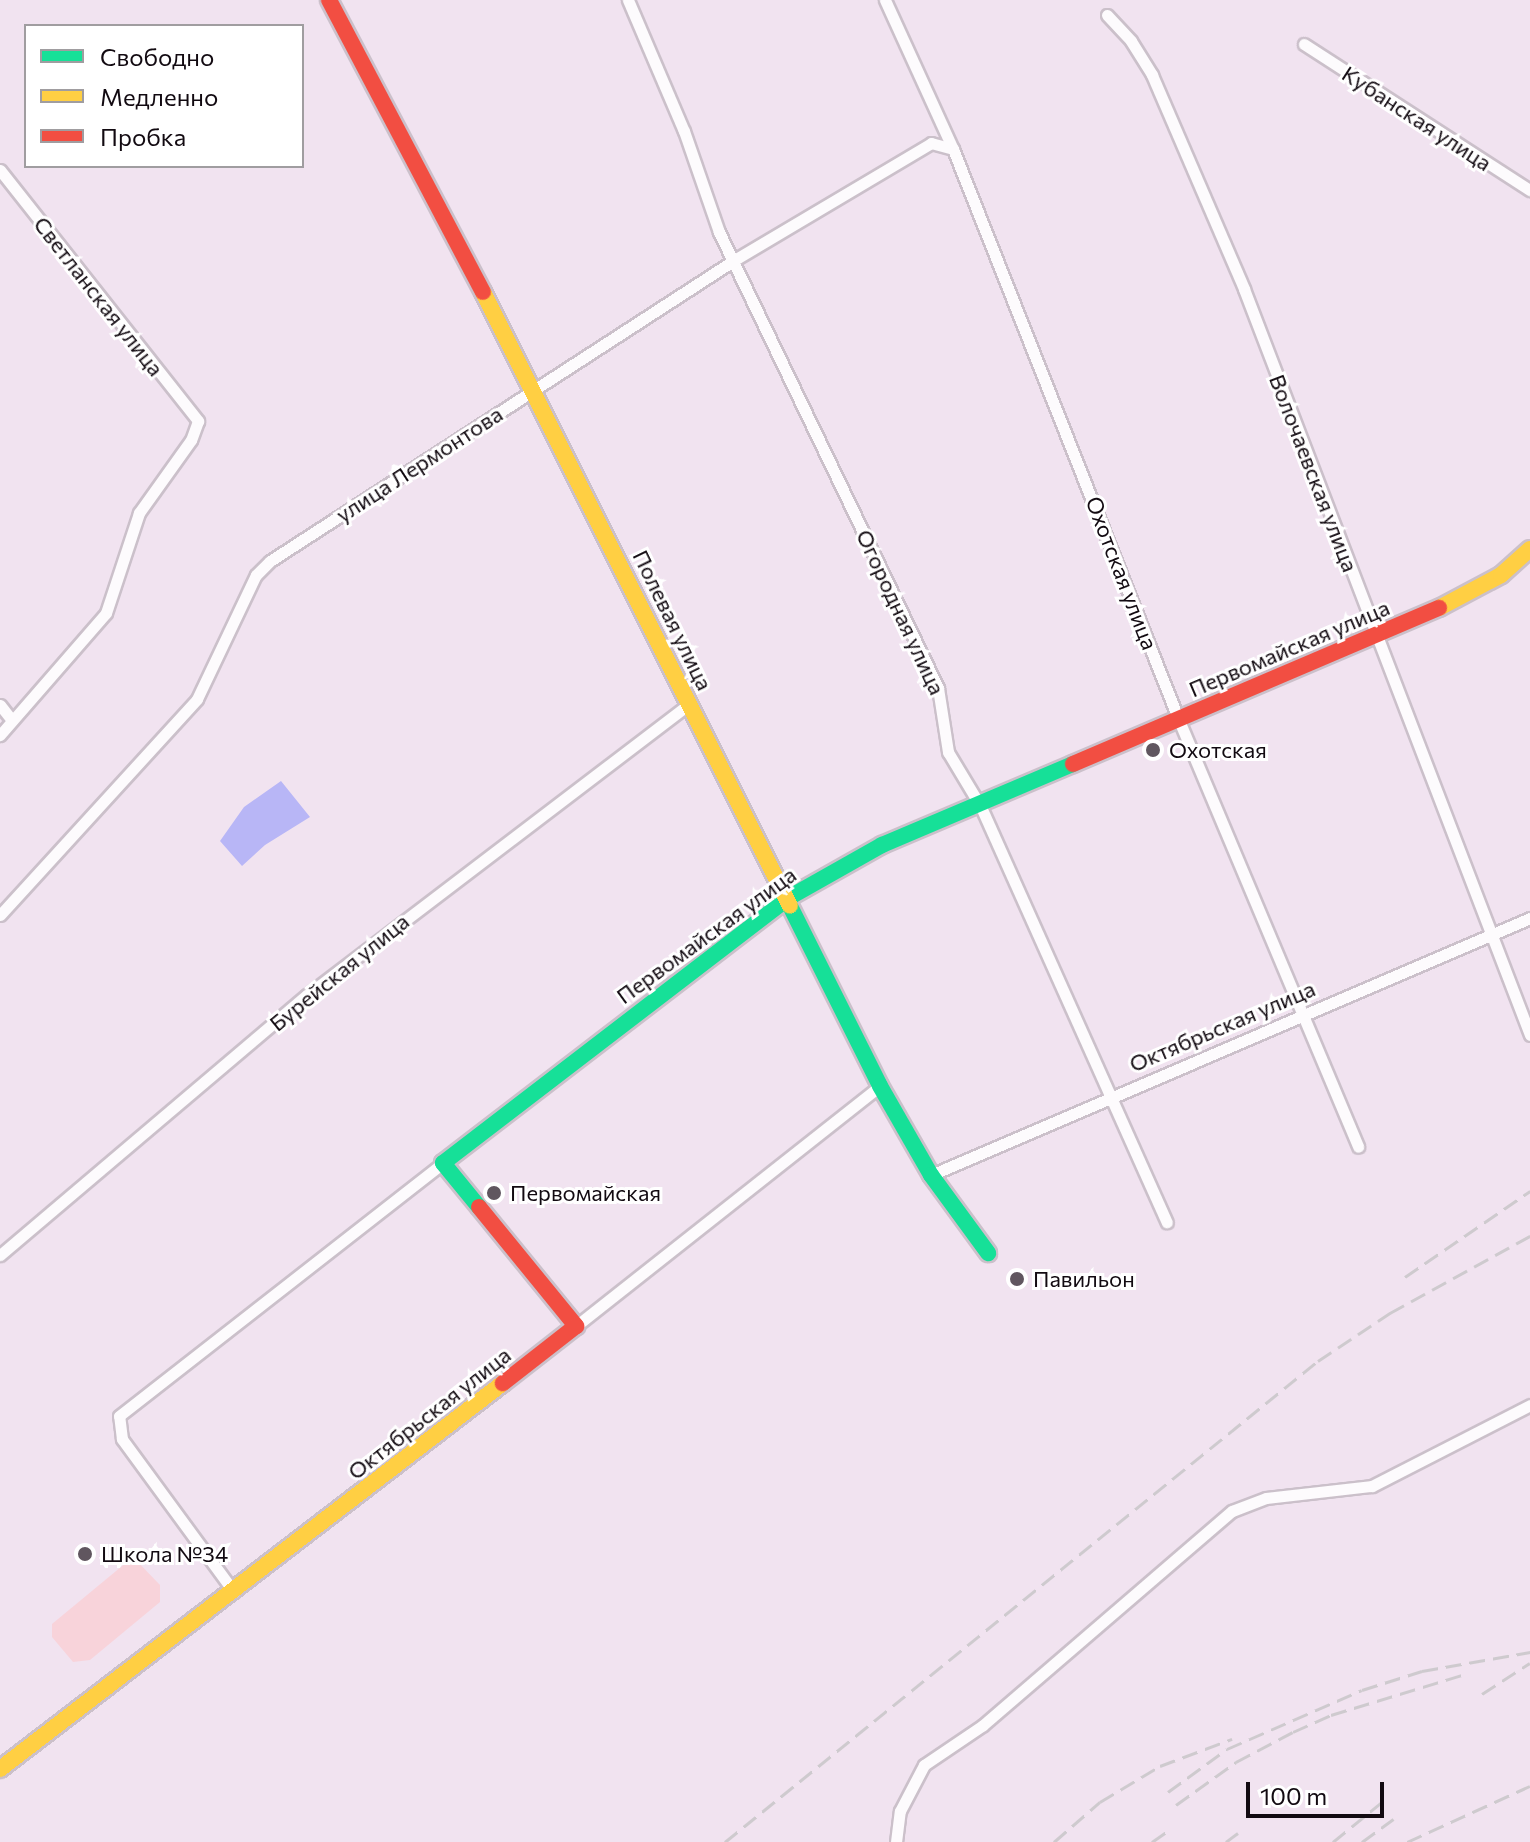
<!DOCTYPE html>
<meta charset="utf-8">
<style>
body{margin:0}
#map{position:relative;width:1530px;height:1842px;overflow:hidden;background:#f1e3f0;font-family:Commissioner,sans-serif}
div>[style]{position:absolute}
.green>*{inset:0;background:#f8d3da}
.water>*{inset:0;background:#b8b6f6}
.roads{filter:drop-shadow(2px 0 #cbc0ca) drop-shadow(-2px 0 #cbc0ca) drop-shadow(0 2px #cbc0ca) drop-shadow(0 -2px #cbc0ca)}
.street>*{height:11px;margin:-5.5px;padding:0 5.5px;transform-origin:5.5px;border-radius:5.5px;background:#fdfbfd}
.fast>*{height:16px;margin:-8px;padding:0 8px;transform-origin:8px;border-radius:8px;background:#16e098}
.slow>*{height:16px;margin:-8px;padding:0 8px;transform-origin:8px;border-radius:8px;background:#ffcf43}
.jam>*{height:16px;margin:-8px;padding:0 8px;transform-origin:8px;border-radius:8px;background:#f24e42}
.rail>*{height:3px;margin-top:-1.5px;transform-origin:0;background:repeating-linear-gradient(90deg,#cecace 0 16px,transparent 0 24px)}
.dots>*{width:22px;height:22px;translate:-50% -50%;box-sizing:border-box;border:4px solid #fff;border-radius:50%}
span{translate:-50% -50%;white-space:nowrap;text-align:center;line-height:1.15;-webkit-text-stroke:6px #fff;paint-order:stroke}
.street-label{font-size:22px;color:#120a11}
.poi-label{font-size:22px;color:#120a11}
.left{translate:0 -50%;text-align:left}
.legend{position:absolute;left:24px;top:24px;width:280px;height:144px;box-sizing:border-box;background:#fff;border:2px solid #a09da0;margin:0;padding:10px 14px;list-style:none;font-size:24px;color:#120a11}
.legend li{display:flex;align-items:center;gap:16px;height:40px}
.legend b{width:40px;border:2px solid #a09da0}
.scale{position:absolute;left:1246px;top:1782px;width:138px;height:36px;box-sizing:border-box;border:4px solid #120a11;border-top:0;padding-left:10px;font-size:24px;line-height:28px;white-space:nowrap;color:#120a11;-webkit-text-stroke:6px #fff;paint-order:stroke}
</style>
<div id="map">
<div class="green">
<div style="clip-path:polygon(133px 1557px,160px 1585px,160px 1602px,90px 1660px,73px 1662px,52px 1637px,52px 1624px)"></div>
</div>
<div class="water">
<div style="clip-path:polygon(281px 781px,310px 817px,265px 845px,242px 866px,220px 841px,244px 807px)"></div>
</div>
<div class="roads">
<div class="street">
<div style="left:628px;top:0;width:142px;rotate:66.9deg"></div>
<div style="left:684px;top:131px;width:107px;rotate:70.9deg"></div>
<div style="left:719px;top:232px;width:506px;rotate:64.35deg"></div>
<div style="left:938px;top:688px;width:65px;rotate:81.1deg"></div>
<div style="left:948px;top:752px;width:64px;rotate:59deg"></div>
<div style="left:981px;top:807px;width:455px;rotate:65.9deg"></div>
<div style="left:885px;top:0;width:164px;rotate:65.5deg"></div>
<div style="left:953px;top:149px;width:612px;rotate:68.42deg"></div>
<div style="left:1178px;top:718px;width:465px;rotate:67.2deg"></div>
<div style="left:1107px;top:15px;width:35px;rotate:47deg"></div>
<div style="left:1131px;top:41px;width:40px;rotate:58deg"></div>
<div style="left:1152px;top:75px;width:233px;rotate:66.7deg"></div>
<div style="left:1244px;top:289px;width:799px;rotate:69.02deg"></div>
<div style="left:1304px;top:44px;width:269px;rotate:32.9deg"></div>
<div style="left:0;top:170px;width:320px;rotate:51.7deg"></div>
<div style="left:198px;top:421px;width:20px;rotate:110deg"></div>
<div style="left:191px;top:440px;width:90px;rotate:125.5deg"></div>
<div style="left:139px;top:513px;width:105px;rotate:108.3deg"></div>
<div style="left:106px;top:613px;width:162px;rotate:131deg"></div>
<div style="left:0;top:705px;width:18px;rotate:52deg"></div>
<div style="left:0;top:915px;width:292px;rotate:-47.6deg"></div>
<div style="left:197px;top:699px;width:137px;rotate:-64.6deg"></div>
<div style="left:256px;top:575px;width:20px;rotate:-45deg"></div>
<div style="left:270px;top:561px;width:555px;rotate:-32.95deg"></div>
<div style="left:736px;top:259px;width:227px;rotate:-30.7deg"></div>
<div style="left:931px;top:143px;width:23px;rotate:15deg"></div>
<div style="left:931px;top:1175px;width:652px;rotate:-23.22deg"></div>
<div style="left:0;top:1255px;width:402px;rotate:-40.3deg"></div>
<div style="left:307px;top:995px;width:480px;rotate:-37.3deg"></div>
<div style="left:576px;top:1326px;width:387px;rotate:-38.3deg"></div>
<div style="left:234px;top:1592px;width:190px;rotate:-126.2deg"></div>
<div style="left:122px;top:1439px;width:23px;rotate:-97deg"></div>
<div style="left:119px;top:1416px;width:411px;rotate:-38deg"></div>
<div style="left:896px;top:1842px;width:31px;rotate:-83deg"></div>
<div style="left:900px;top:1811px;width:52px;rotate:-62.4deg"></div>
<div style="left:924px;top:1765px;width:71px;rotate:-34.1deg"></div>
<div style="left:983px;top:1725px;width:328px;rotate:-40.7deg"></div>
<div style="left:1232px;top:1511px;width:36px;rotate:-21deg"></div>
<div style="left:1266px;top:1498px;width:107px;rotate:-6.5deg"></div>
<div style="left:1372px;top:1486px;width:178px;rotate:-27.1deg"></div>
</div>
<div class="fast">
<div style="left:790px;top:906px;width:201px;rotate:63.4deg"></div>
<div style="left:880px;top:1086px;width:103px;rotate:60.2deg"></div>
<div style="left:931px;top:1175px;width:97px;rotate:53.8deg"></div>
<div style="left:479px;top:1207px;width:57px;rotate:-129.3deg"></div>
<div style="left:443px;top:1163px;width:435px;rotate:-37.5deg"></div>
<div style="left:788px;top:898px;width:108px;rotate:-29.4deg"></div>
<div style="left:882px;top:845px;width:207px;rotate:-23deg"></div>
</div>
<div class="slow">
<div style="left:483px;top:292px;width:686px;rotate:63.43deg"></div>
<div style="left:1439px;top:608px;width:70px;rotate:-28deg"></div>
<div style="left:1501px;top:575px;width:39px;rotate:-42deg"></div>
<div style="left:0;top:1769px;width:634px;rotate:-37.5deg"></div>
</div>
<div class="jam">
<div style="left:329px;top:0;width:330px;rotate:62.2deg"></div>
<div style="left:1073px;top:764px;width:398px;rotate:-23.1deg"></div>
<div style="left:479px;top:1207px;width:154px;rotate:50.8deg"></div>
<div style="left:576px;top:1326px;width:93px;rotate:142deg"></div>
</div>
</div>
<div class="rail">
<div style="left:1405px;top:1277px;width:152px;rotate:-34.5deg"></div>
<div style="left:1482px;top:1694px;width:57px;rotate:-32.9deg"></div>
<div style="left:1168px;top:1792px;width:73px;rotate:-36.1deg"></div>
<div style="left:1227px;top:1749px;width:147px;rotate:-23.6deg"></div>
<div style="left:1362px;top:1690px;width:63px;rotate:-17.6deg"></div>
<div style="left:1422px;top:1671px;width:110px;rotate:-10deg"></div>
<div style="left:1176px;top:1805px;width:74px;rotate:-35.6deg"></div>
<div style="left:1236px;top:1762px;width:64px;rotate:-27.8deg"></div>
<div style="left:1293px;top:1732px;width:42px;rotate:-24.1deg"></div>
<div style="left:1331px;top:1715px;width:140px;rotate:-17deg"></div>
<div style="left:725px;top:1842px;width:764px;rotate:-39.05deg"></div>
<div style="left:1318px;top:1361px;width:87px;rotate:-33.7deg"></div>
<div style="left:1390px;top:1313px;width:160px;rotate:-28.8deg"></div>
<div style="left:1054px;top:1842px;width:61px;rotate:-41deg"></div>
<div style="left:1100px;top:1802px;width:70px;rotate:-31deg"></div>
<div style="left:1160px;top:1766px;width:77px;rotate:-20.6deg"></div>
<div style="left:1152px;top:1842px;width:21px;rotate:-35deg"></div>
<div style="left:1226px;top:1842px;width:15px;rotate:-37deg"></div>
<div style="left:1333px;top:1842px;width:63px;rotate:-39.2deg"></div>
<div style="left:1362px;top:1842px;width:39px;rotate:-36deg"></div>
<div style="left:1407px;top:1842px;width:135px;rotate:-24.5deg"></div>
</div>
<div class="dots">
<div style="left:1153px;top:750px;background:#60565f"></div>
<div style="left:494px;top:1193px;background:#60565f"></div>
<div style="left:1017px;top:1279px;background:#60565f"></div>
<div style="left:85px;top:1554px;background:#60565f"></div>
</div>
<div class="street-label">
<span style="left:1417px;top:118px;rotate:33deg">Кубанская улица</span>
<span style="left:99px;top:296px;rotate:52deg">Светланская улица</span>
<span style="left:419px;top:464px;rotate:-33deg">улица Лермонтова</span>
<span style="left:1314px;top:473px;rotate:69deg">Волочаевская улица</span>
<span style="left:1122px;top:573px;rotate:69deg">Охотская улица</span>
<span style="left:901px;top:612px;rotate:65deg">Огородная улица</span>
<span style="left:673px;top:620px;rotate:64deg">Полевая улица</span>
<span style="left:1289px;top:648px;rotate:-23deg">Первомайская улица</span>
<span style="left:706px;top:935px;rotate:-36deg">Первомайская улица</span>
<span style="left:339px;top:972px;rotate:-39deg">Бурейская улица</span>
<span style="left:1222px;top:1026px;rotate:-23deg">Октябрьская улица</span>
<span style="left:429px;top:1413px;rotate:-38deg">Октябрьская улица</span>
</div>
<div class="poi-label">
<span class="left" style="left:1169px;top:750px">Охотская</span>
<span class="left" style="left:510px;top:1193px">Первомайская</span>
<span class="left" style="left:1033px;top:1279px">Павильон</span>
<span class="left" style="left:101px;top:1554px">Школа №34</span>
</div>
<ul class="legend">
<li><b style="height:10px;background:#16e098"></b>Свободно</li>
<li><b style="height:10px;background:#ffcf43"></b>Медленно</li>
<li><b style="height:10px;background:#f24e42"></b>Пробка</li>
</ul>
<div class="scale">100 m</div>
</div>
